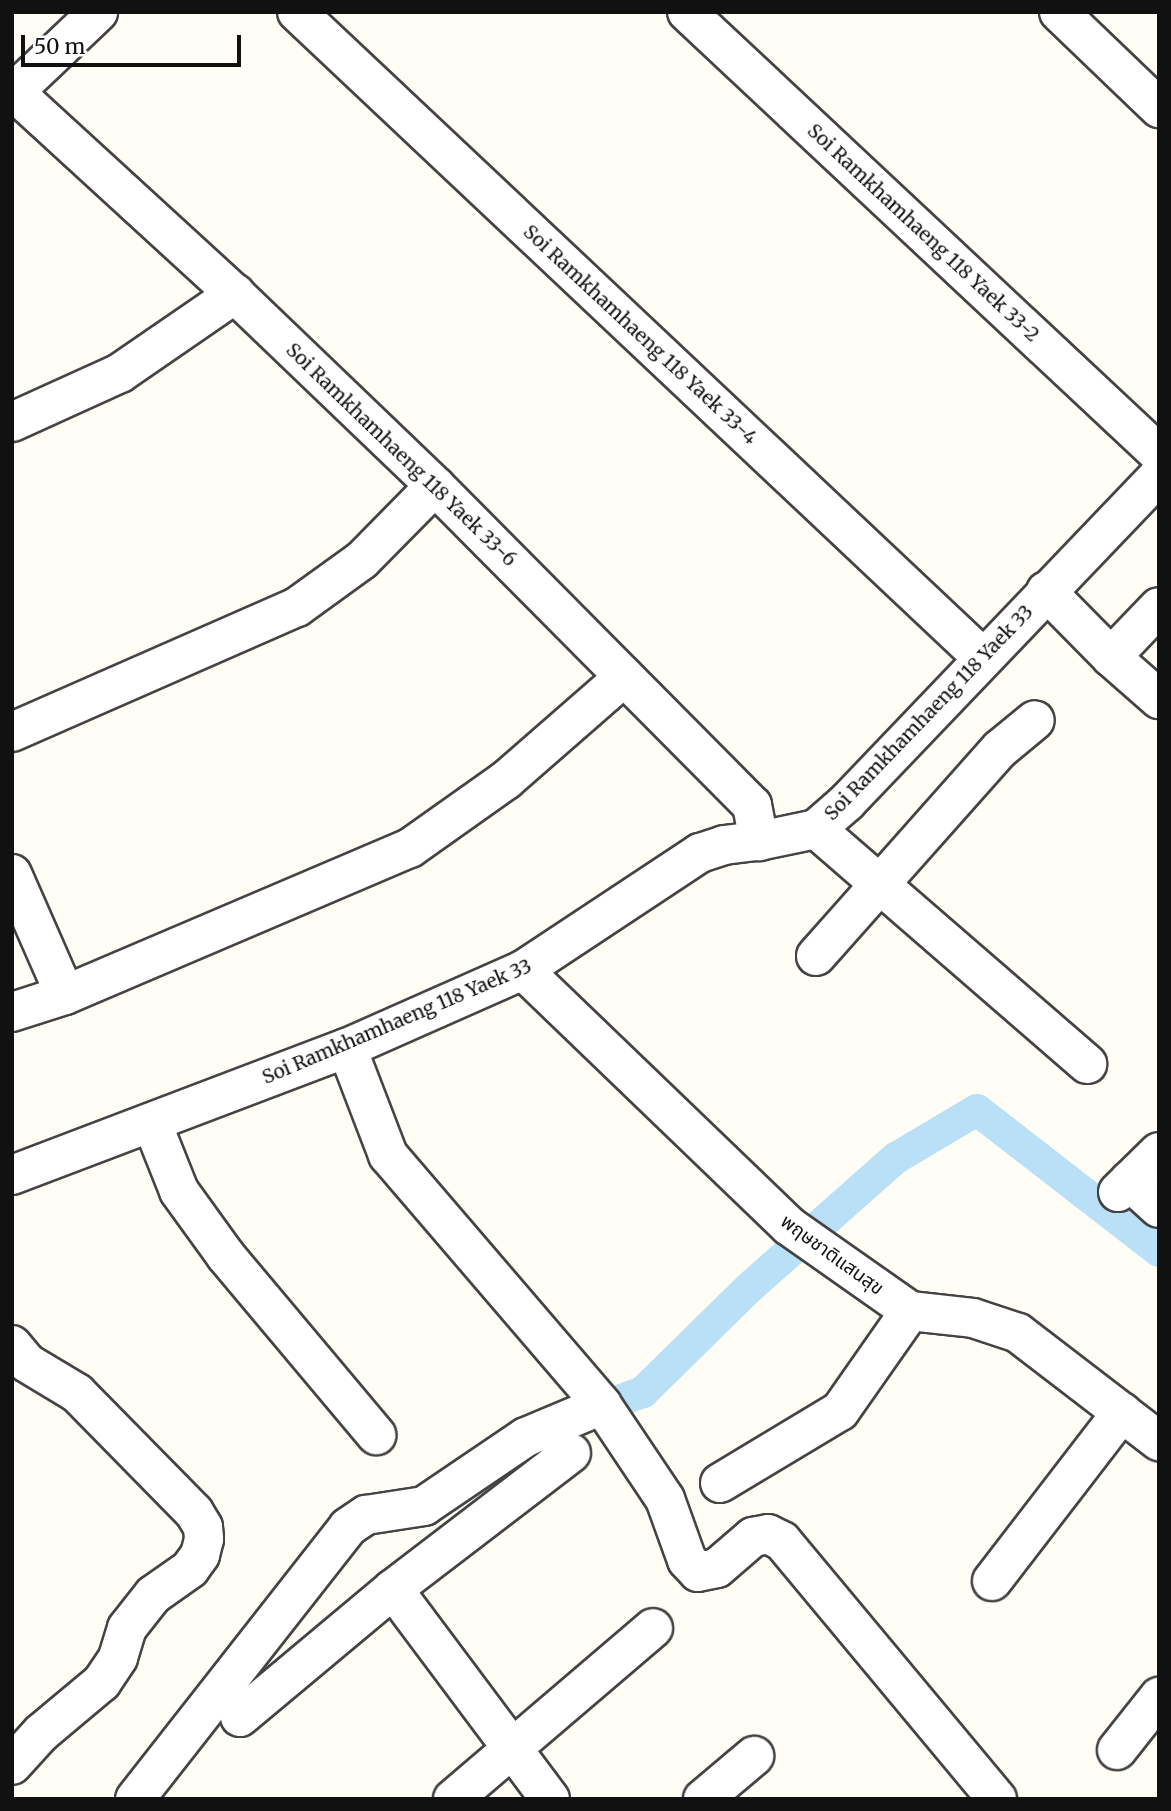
<!DOCTYPE html>
<meta charset="utf-8">
<style>
body{margin:0}
#map{position:relative;width:1171px;height:1811px;overflow:hidden;background:#fffdf5;font-family:Merriweather,"Noto Sans Thai",serif}
div>[style]{position:absolute}
.canal>*{height:32px;margin:-16px;padding:0 16px;transform-origin:16px;border-radius:16px;background:#b9e0f7}
.roads{filter:drop-shadow(2px 0 #444) drop-shadow(-2px 0 #444) drop-shadow(0 2px #444) drop-shadow(0 -2px #444)}
.minor>*{height:38px;margin:-19px;padding:0 19px;transform-origin:19px;border-radius:19px;background:#fff}
span{translate:-50% -50%;white-space:nowrap;text-align:center;line-height:1.15;-webkit-text-stroke:7px #fff;paint-order:stroke}
.street-label{font-size:19px;color:#111}
.frame{position:absolute;inset:0;border:14px solid #111;pointer-events:none}
.scale{position:absolute;left:21px;top:35px;width:220px;height:32px;box-sizing:border-box;border:4px solid #111;border-top:0;padding-left:9px;font-size:21px;line-height:24px;white-space:nowrap;color:#111;-webkit-text-stroke:5px #fff;paint-order:stroke}
</style>
<div id="map">
<div class="canal">
<div style="left:582px;top:1414px;width:65px;rotate:-19.8deg"></div>
<div style="left:643px;top:1392px;width:150px;rotate:-44.5deg"></div>
<div style="left:750px;top:1287px;width:195px;rotate:-41.5deg"></div>
<div style="left:896px;top:1158px;width:94px;rotate:-30.7deg"></div>
<div style="left:977px;top:1110px;width:230px;rotate:37.8deg"></div>
</div>
<div class="roads">
<div class="minor">
<div style="left:297px;top:12px;width:942px;rotate:43.28deg"></div>
<div style="left:687px;top:12px;width:647px;rotate:43.12deg"></div>
<div style="left:1059px;top:12px;width:139px;rotate:43.8deg"></div>
<div style="left:12px;top:90px;width:302px;rotate:42.5deg"></div>
<div style="left:235px;top:294px;width:277px;rotate:43.8deg"></div>
<div style="left:435px;top:486px;width:450px;rotate:45.2deg"></div>
<div style="left:752px;top:805px;width:37px;rotate:79deg"></div>
<div style="left:12px;top:94px;width:119px;rotate:-43.6deg"></div>
<div style="left:12px;top:422px;width:119px;rotate:-24.4deg"></div>
<div style="left:120px;top:373px;width:140px;rotate:-34.5deg"></div>
<div style="left:1046px;top:591px;width:93px;rotate:45.4deg"></div>
<div style="left:1111px;top:657px;width:64px;rotate:41.2deg"></div>
<div style="left:1111px;top:657px;width:69px;rotate:-46.2deg"></div>
<div style="left:12px;top:732px;width:311px;rotate:-23.7deg"></div>
<div style="left:297px;top:607px;width:80px;rotate:-35.9deg"></div>
<div style="left:362px;top:560px;width:104px;rotate:-45.4deg"></div>
<div style="left:816px;top:829px;width:359px;rotate:40.9deg"></div>
<div style="left:12px;top:874px;width:132px;rotate:66.3deg"></div>
<div style="left:816px;top:956px;width:277px;rotate:-48.4deg"></div>
<div style="left:1000px;top:749px;width:45px;rotate:-39.6deg"></div>
<div style="left:523px;top:970px;width:369px;rotate:43.9deg"></div>
<div style="left:789px;top:1226px;width:148px;rotate:35.1deg"></div>
<div style="left:910px;top:1311px;width:63px;rotate:6.3deg"></div>
<div style="left:973px;top:1318px;width:47px;rotate:18.4deg"></div>
<div style="left:1018px;top:1333px;width:178px;rotate:37.5deg"></div>
<div style="left:12px;top:1012px;width:56px;rotate:-17.8deg"></div>
<div style="left:65px;top:995px;width:375px;rotate:-23.1deg"></div>
<div style="left:410px;top:848px;width:118px;rotate:-35.3deg"></div>
<div style="left:506px;top:780px;width:157px;rotate:-41.1deg"></div>
<div style="left:347px;top:1048px;width:115px;rotate:69deg"></div>
<div style="left:388px;top:1155px;width:329px;rotate:49.4deg"></div>
<div style="left:602px;top:1405px;width:113px;rotate:56.2deg"></div>
<div style="left:665px;top:1499px;width:65px;rotate:70.2deg"></div>
<div style="left:687px;top:1560px;width:16px;rotate:47deg"></div>
<div style="left:698px;top:1572px;width:19px;rotate:-12deg"></div>
<div style="left:717px;top:1568px;width:48px;rotate:-40.7deg"></div>
<div style="left:753px;top:1537px;width:15px;rotate:-11deg"></div>
<div style="left:768px;top:1534px;width:16px;rotate:27deg"></div>
<div style="left:782px;top:1541px;width:336px;rotate:50.2deg"></div>
<div style="left:152px;top:1123px;width:73px;rotate:68.3deg"></div>
<div style="left:179px;top:1191px;width:80px;rotate:54.1deg"></div>
<div style="left:226px;top:1256px;width:234px;rotate:50deg"></div>
<div style="left:12px;top:1175px;width:358px;rotate:-20.8deg"></div>
<div style="left:347px;top:1048px;width:193px;rotate:-23.9deg"></div>
<div style="left:523px;top:970px;width:212px;rotate:-33.5deg"></div>
<div style="left:700px;top:853px;width:25px;rotate:-18deg"></div>
<div style="left:724px;top:845px;width:35px;rotate:-7deg"></div>
<div style="left:759px;top:841px;width:58px;rotate:-11.9deg"></div>
<div style="left:816px;top:829px;width:41px;rotate:-41.1deg"></div>
<div style="left:847px;top:802px;width:451px;rotate:-46.3deg"></div>
<div style="left:1129px;top:1181px;width:40px;rotate:42deg"></div>
<div style="left:1118px;top:1192px;width:57px;rotate:-44.3deg"></div>
<div style="left:12px;top:1345px;width:23px;rotate:50deg"></div>
<div style="left:27px;top:1363px;width:58px;rotate:31deg"></div>
<div style="left:77px;top:1393px;width:167px;rotate:45.5deg"></div>
<div style="left:194px;top:1512px;width:17px;rotate:59deg"></div>
<div style="left:203px;top:1527px;width:12px;rotate:85deg"></div>
<div style="left:204px;top:1539px;width:16px;rotate:104deg"></div>
<div style="left:200px;top:1555px;width:17px;rotate:126deg"></div>
<div style="left:190px;top:1569px;width:45px;rotate:144.9deg"></div>
<div style="left:153px;top:1595px;width:42px;rotate:128.2deg"></div>
<div style="left:127px;top:1628px;width:31px;rotate:107deg"></div>
<div style="left:118px;top:1658px;width:29px;rotate:124deg"></div>
<div style="left:102px;top:1682px;width:80px;rotate:140.1deg"></div>
<div style="left:41px;top:1733px;width:43px;rotate:132.2deg"></div>
<div style="left:720px;top:1483px;width:140px;rotate:-31deg"></div>
<div style="left:840px;top:1411px;width:122px;rotate:-55deg"></div>
<div style="left:992px;top:1581px;width:213px;rotate:-52.4deg"></div>
<div style="left:393px;top:1589px;width:262px;rotate:53.2deg"></div>
<div style="left:240px;top:1717px;width:199px;rotate:-39.9deg"></div>
<div style="left:393px;top:1589px;width:224px;rotate:-37.4deg"></div>
<div style="left:1117px;top:1750px;width:68px;rotate:-51.6deg"></div>
<div style="left:135px;top:1799px;width:345px;rotate:-51.9deg"></div>
<div style="left:348px;top:1527px;width:22px;rotate:-34deg"></div>
<div style="left:366px;top:1515px;width:59px;rotate:-8.8deg"></div>
<div style="left:424px;top:1506px;width:123px;rotate:-34.1deg"></div>
<div style="left:526px;top:1437px;width:82px;rotate:-22.8deg"></div>
<div style="left:453px;top:1799px;width:263px;rotate:-40.5deg"></div>
<div style="left:703px;top:1799px;width:67px;rotate:-40.1deg"></div>
</div>
</div>
<div class="street-label">
<span style="left:923px;top:233px;rotate:43deg">Soi Ramkhamhaeng 118 Yaek 33-2</span>
<span style="left:640px;top:335px;rotate:43deg">Soi Ramkhamhaeng 118 Yaek 33-4</span>
<span style="left:401px;top:455px;rotate:44deg">Soi Ramkhamhaeng 118 Yaek 33-6</span>
<span style="left:929px;top:713px;rotate:-46deg">Soi Ramkhamhaeng 118 Yaek 33</span>
<span style="left:397px;top:1022px;rotate:-23deg">Soi Ramkhamhaeng 118 Yaek 33</span>
<span style="left:832px;top:1255px;rotate:36deg">พฤษชาติแสนสุข</span>
</div>
<div class="frame"></div>
<div class="scale">50 m</div>
</div>
